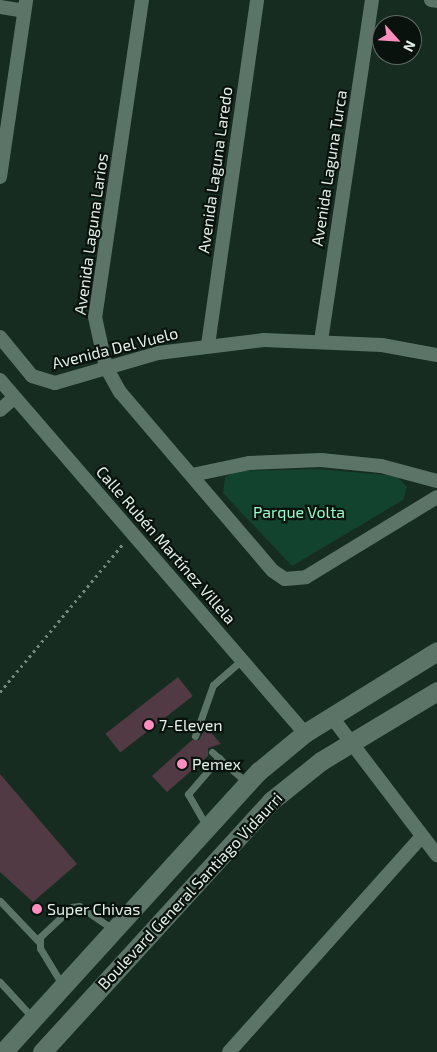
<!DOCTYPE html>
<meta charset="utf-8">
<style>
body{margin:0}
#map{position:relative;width:437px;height:1052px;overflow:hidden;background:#162c21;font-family:"Exo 2",sans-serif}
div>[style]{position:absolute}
.green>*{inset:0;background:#12432e}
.building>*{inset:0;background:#513a43;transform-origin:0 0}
.path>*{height:3px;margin-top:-1.5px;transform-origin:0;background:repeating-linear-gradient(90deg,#76877e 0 2.5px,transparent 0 6.5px)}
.service>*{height:7px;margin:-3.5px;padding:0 3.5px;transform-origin:3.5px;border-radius:3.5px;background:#5c7467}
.minor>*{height:14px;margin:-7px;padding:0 7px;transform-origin:7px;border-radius:7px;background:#5c7467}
.secondary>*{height:19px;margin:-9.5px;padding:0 9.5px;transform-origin:9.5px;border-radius:9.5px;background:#5c7467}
.dots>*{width:14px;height:14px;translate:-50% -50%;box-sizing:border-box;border:2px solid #09120d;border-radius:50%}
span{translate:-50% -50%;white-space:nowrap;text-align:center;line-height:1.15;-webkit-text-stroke:4.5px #09120d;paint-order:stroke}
.street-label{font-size:16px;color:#e3f0e8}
.park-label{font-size:16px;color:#98fac8}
.poi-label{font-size:16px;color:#e3f0e8}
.left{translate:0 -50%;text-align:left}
.north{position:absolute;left:372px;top:15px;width:50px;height:50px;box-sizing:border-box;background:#09120d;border:1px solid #606b65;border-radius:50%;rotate:116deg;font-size:14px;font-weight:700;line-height:20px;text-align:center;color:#e3f0e8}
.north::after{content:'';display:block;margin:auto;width:18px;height:22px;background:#fd8ebe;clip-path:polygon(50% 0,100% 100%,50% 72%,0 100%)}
</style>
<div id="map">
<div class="green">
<div style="clip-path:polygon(318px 469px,396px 476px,407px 487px,403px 500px,292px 566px,223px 493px,225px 477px,237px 471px)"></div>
</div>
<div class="building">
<div style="left:178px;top:677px;width:24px;height:92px;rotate:52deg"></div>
<div style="clip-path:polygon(206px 727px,221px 744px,208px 748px,208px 756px,167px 792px,152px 776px,192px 740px,199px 740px)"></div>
<div style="clip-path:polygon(0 774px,77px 864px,33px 902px,0 872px)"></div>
</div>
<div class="path">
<div style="left:0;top:692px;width:192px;rotate:-50.3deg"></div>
</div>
<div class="service">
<div style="left:195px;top:736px;width:54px;rotate:-70.6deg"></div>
<div style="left:213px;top:685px;width:40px;rotate:-41deg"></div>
<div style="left:212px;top:752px;width:47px;rotate:41.5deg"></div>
<div style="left:207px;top:827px;width:38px;rotate:-120deg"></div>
<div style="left:188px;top:794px;width:48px;rotate:-49.3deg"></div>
<div style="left:0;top:901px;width:57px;rotate:46.4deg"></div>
<div style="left:0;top:982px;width:47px;rotate:47.6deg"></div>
<div style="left:63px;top:986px;width:44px;rotate:-121.2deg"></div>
<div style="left:40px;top:948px;width:11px;rotate:-90deg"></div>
<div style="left:40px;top:937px;width:44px;rotate:-43.2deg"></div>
<div style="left:72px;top:907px;width:7px;rotate:-8deg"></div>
<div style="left:79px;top:906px;width:42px;rotate:34.4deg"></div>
</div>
<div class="minor">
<div style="left:142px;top:0;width:320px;rotate:98.4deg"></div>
<div style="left:95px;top:317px;width:51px;rotate:77.6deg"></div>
<div style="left:106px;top:367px;width:29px;rotate:61deg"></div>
<div style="left:120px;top:392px;width:235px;rotate:49.5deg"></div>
<div style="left:273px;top:571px;width:14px;rotate:34deg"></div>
<div style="left:285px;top:579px;width:21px;rotate:-5deg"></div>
<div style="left:306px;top:577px;width:153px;rotate:-31.4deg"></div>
<div style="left:431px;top:0;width:6px;rotate:9deg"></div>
<div style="left:0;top:7px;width:24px;rotate:9deg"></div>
<div style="left:0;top:177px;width:179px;rotate:-81.6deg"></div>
<div style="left:0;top:337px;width:50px;rotate:50.6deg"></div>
<div style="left:32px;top:376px;width:24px;rotate:17deg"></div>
<div style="left:55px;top:383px;width:107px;rotate:-16.2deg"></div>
<div style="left:158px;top:353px;width:107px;rotate:-7deg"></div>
<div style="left:264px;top:340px;width:118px;rotate:2.4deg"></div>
<div style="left:382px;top:345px;width:56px;rotate:10.3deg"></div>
<div style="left:321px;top:341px;width:345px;rotate:-81.5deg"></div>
<div style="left:208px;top:345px;width:348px;rotate:-81.9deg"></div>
<div style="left:0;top:380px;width:467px;rotate:49.2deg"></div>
<div style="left:0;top:410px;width:18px;rotate:-41deg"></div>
<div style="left:192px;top:475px;width:58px;rotate:-11.9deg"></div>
<div style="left:249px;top:463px;width:72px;rotate:-2.4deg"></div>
<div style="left:321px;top:460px;width:60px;rotate:5.7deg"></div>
<div style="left:381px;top:466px;width:58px;rotate:15deg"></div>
<div style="left:331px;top:716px;width:175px;rotate:52.7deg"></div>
<div style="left:229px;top:1052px;width:288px;rotate:-48.2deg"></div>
</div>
<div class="secondary">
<div style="left:3px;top:1052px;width:380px;rotate:-47.7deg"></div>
<div style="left:259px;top:771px;width:60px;rotate:-39.6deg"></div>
<div style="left:305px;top:733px;width:155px;rotate:-31.8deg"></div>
<div style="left:42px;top:1052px;width:340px;rotate:-47.6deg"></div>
<div style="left:271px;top:801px;width:64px;rotate:-38.7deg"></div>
<div style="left:321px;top:761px;width:135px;rotate:-31.1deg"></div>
</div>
<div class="dots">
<div style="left:149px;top:725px;background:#fd8ebe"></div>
<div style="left:182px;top:764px;background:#fd8ebe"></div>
<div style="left:37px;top:909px;background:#fd8ebe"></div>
</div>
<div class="street-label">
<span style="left:329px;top:168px;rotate:-81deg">Avenida Laguna Turca</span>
<span style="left:215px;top:170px;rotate:-82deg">Avenida Laguna Laredo</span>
<span style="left:91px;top:234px;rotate:-82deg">Avenida Laguna Larios</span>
<span style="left:115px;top:348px;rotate:-14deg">Avenida Del Vuelo</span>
<span style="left:166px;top:545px;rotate:49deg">Calle Rubén Martínez Villela</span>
<span style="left:190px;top:891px;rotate:-47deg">Boulevard General Santiago Vidaurri</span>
</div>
<div class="park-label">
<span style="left:299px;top:512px">Parque Volta</span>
</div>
<div class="poi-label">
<span class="left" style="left:159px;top:725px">7-Eleven</span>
<span class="left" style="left:192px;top:764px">Pemex</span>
<span class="left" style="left:47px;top:909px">Super Chivas</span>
</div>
<div class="north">N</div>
</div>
